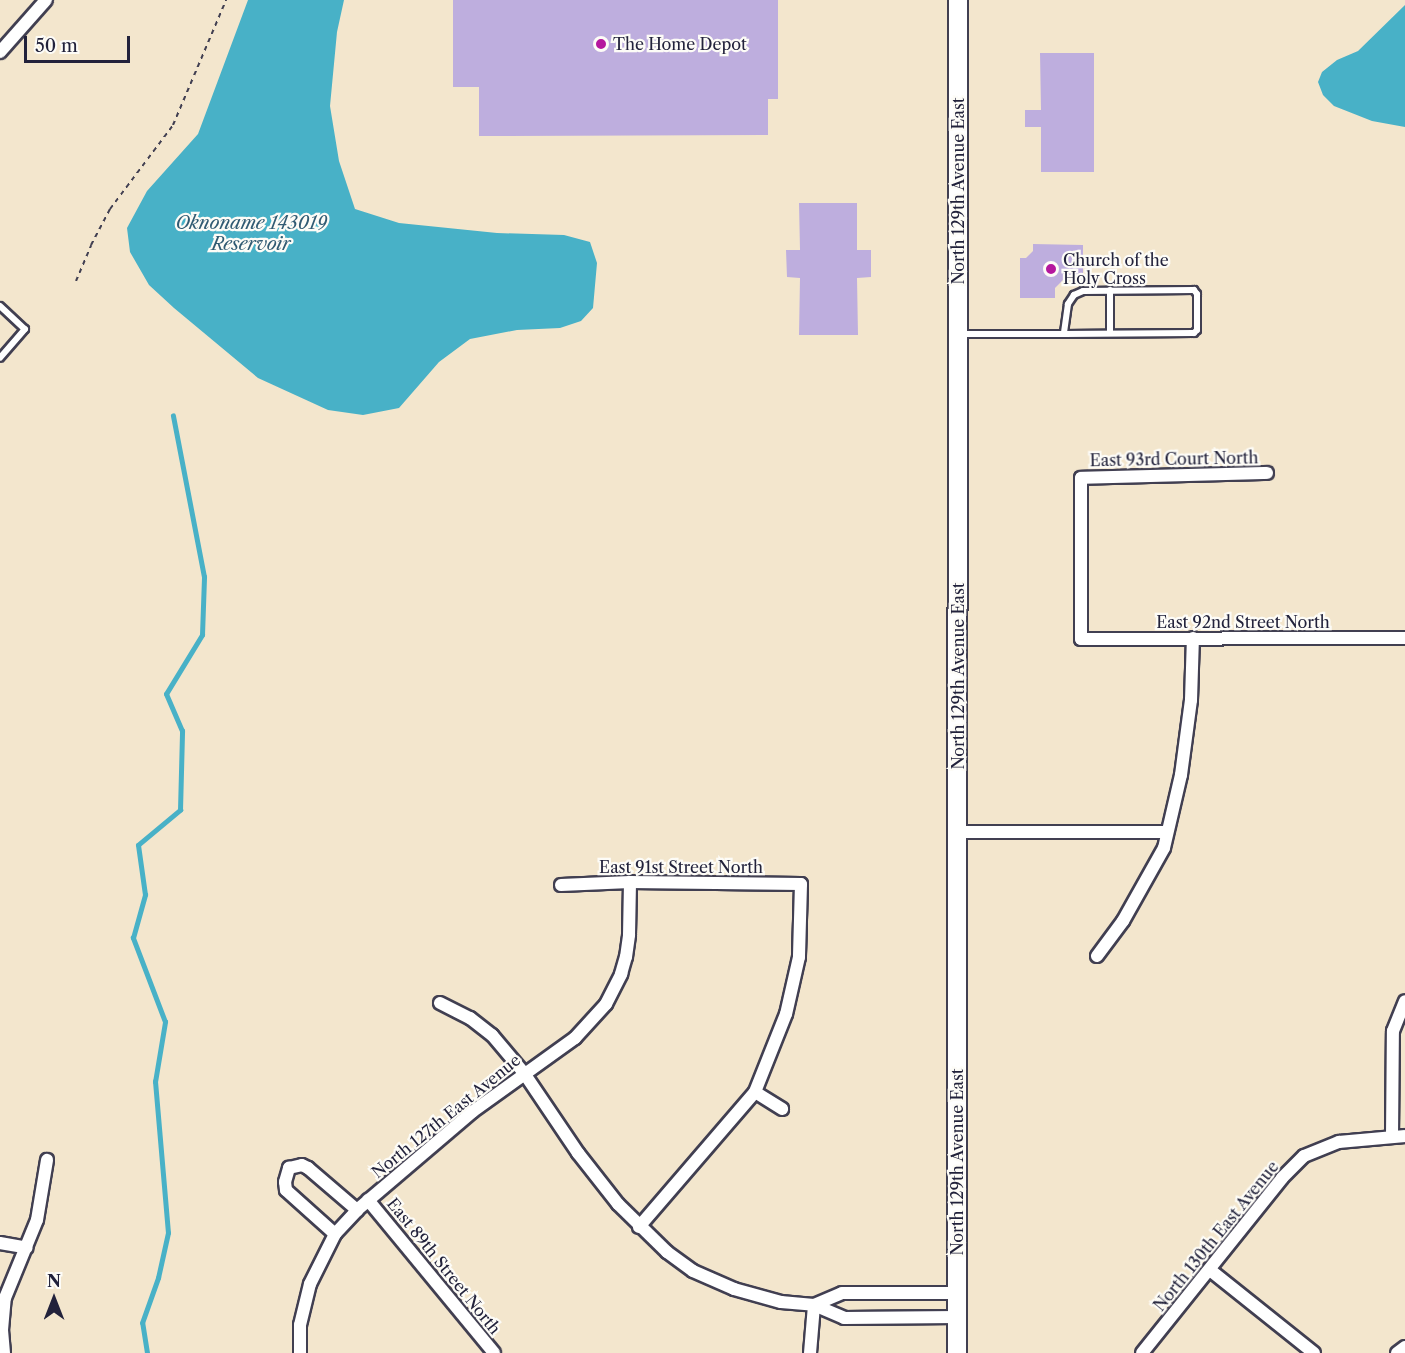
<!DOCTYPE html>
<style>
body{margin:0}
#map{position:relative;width:1405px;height:1353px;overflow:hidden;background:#f3e6cd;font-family:"Libre Caslon Text",serif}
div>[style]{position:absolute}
.water>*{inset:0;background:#48b1c7}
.stream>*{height:4.5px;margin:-2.25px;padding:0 2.25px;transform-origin:2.25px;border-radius:2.25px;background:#48b1c7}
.building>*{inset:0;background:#beaede}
.path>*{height:2px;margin-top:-1px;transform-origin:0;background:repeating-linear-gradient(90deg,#413f51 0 4.5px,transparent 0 9px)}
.roads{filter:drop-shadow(2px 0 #413f51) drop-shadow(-2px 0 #413f51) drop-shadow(0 2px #413f51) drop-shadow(0 -2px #413f51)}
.lane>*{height:6px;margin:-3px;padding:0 3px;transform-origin:3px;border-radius:3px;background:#fff}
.street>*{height:12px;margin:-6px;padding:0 6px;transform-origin:6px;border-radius:6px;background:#fff}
.secondary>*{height:18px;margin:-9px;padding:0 9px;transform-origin:9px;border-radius:9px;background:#fff}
.dots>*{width:16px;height:16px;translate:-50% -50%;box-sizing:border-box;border:3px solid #fdfcf7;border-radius:50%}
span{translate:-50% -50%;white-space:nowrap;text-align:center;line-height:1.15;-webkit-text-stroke:4.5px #fdfcf7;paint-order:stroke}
.poi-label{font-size:16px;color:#22223b}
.left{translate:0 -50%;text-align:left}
.street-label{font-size:16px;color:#22223b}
.water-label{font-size:18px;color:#315b73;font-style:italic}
.north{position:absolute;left:24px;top:1269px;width:60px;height:60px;-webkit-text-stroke:4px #fdfcf7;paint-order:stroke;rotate:0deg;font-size:16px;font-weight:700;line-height:24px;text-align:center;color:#22223b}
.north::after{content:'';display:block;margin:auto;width:21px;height:27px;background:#22223b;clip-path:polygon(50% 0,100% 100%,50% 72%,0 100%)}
.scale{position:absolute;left:24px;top:36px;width:106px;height:27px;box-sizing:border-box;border:3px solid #22223b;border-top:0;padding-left:8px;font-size:18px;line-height:21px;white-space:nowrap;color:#22223b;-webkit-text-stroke:4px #fdfcf7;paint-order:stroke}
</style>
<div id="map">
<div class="water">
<div style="clip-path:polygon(248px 0,344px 0,337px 32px,330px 106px,339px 161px,355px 209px,399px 223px,497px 233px,564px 235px,590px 242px,597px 263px,593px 308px,581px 321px,560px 328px,517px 330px,470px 339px,439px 362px,399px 408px,363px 415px,328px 410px,258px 378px,174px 308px,149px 285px,130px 252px,127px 228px,147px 191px,198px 134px)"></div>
<div style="clip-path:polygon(1405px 5px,1405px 127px,1372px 121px,1334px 106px,1323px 95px,1318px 82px,1322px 72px,1337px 60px,1358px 51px)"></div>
</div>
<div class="stream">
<div style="left:147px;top:1353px;width:30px;rotate:-99deg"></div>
<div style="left:142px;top:1323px;width:48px;rotate:-70.4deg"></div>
<div style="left:158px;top:1278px;width:46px;rotate:-77.5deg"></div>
<div style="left:168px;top:1233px;width:152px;rotate:-94.9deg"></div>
<div style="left:155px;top:1082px;width:61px;rotate:-80.5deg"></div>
<div style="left:165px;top:1022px;width:90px;rotate:-110.9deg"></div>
<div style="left:133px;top:938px;width:45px;rotate:-74.4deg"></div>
<div style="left:145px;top:895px;width:50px;rotate:-98deg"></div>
<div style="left:138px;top:845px;width:55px;rotate:-39.8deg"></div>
<div style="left:180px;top:810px;width:79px;rotate:-88.5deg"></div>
<div style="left:182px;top:731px;width:40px;rotate:-113.4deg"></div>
<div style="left:166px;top:694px;width:69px;rotate:-58.6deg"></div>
<div style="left:202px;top:635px;width:58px;rotate:-88deg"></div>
<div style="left:204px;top:577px;width:164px;rotate:-100.9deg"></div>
</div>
<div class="building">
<div style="clip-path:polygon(453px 0,778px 0,778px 99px,768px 99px,768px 135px,479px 136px,479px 87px,453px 87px)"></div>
<div style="clip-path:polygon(1040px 53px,1094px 53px,1094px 172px,1041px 172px,1041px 127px,1025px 127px,1025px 110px,1041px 110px)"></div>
<div style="clip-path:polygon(799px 203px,857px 203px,857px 250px,871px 250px,871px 277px,857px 278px,858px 335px,799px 335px,800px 278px,787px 277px,786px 250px,800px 250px)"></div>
<div style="clip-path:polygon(1033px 244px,1083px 245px,1083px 280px,1063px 280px,1055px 288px,1055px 298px,1020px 298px,1020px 258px,1026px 258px,1033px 251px)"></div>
</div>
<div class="path">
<div style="left:76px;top:281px;width:39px;rotate:-67deg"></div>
<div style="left:91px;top:245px;width:41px;rotate:-62.2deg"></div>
<div style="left:110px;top:209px;width:105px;rotate:-53.1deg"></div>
<div style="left:173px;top:125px;width:136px;rotate:-67deg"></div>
</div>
<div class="roads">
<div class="lane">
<div style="left:0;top:306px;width:34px;rotate:43deg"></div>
<div style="left:25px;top:329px;width:38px;rotate:131deg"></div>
<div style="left:1110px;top:333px;width:43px;rotate:-90deg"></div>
<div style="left:959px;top:334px;width:105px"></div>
<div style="left:1064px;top:334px;width:130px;rotate:-0.4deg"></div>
<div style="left:1194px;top:333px;width:4px;rotate:-45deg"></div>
<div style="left:1197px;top:330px;width:36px;rotate:-90deg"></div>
<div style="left:1197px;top:294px;width:5px;rotate:-127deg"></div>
<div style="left:1194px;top:290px;width:111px;rotate:179.5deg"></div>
<div style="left:1083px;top:291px;width:10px;rotate:156deg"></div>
<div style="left:1074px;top:295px;width:11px;rotate:124deg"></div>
<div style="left:1068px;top:304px;width:30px;rotate:98deg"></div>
</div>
<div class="street">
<div style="left:0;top:52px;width:69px;rotate:-48.5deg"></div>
<div style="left:1267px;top:473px;width:186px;rotate:178.5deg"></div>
<div style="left:1081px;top:478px;width:161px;rotate:90deg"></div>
<div style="left:1081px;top:639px;width:324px;rotate:-0.2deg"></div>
<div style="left:957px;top:832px;width:210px"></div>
<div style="left:561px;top:885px;width:69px;rotate:-2.5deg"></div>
<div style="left:630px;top:882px;width:171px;rotate:0.7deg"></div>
<div style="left:801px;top:884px;width:73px;rotate:91.6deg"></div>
<div style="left:799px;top:957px;width:58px;rotate:102.8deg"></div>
<div style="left:786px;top:1014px;width:84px;rotate:111.7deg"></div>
<div style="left:755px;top:1092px;width:178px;rotate:130.7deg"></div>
<div style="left:1097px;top:956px;width:44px;rotate:-53.4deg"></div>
<div style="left:1123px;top:921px;width:84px;rotate:-60.7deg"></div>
<div style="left:1164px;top:848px;width:75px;rotate:-76.9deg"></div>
<div style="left:1181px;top:775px;width:76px;rotate:-82.4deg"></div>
<div style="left:1191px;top:700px;width:62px;rotate:-88.2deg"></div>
<div style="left:440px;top:1003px;width:34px;rotate:27deg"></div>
<div style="left:470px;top:1018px;width:28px;rotate:38deg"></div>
<div style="left:492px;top:1035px;width:50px;rotate:49.9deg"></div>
<div style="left:524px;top:1073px;width:97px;rotate:56deg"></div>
<div style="left:578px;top:1153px;width:65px;rotate:51.9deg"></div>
<div style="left:618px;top:1204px;width:69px;rotate:44.4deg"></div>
<div style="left:667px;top:1252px;width:32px;rotate:36deg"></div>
<div style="left:693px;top:1271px;width:45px;rotate:23.7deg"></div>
<div style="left:734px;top:1289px;width:49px;rotate:15.5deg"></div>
<div style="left:781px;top:1302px;width:33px;rotate:5deg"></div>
<div style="left:814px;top:1305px;width:33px;rotate:23deg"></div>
<div style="left:844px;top:1318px;width:113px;rotate:-0.5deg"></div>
<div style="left:755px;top:1092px;width:32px;rotate:32deg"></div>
<div style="left:1392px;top:1136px;width:105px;rotate:-89.5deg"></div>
<div style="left:1393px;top:1031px;width:32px;rotate:-68deg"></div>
<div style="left:368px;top:1200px;width:198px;rotate:50.5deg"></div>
<div style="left:335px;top:1234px;width:66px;rotate:-138.1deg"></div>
<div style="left:286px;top:1190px;width:8px;rotate:-97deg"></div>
<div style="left:285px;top:1182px;width:15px;rotate:-74deg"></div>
<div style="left:289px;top:1168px;width:13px;rotate:-13deg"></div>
<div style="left:302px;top:1165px;width:7px;rotate:27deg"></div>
<div style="left:308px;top:1168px;width:65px;rotate:40.6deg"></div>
<div style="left:0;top:1243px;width:27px;rotate:10deg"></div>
<div style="left:1210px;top:1270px;width:133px;rotate:38.6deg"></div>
<div style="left:814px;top:1305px;width:30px;rotate:-23deg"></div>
<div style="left:842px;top:1293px;width:115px"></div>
<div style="left:4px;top:1353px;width:23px;rotate:-95deg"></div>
<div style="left:2px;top:1330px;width:32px;rotate:-85deg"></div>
<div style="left:5px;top:1298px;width:84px;rotate:-67.7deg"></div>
<div style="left:37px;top:1220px;width:61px;rotate:-80.5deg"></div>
<div style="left:300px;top:1353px;width:28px;rotate:-90deg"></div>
<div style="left:300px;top:1325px;width:42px;rotate:-76.3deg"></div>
<div style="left:310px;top:1284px;width:56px;rotate:-63.4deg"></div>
<div style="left:335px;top:1234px;width:33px;rotate:-47deg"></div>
<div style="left:357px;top:1210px;width:151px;rotate:-40.4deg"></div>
<div style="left:472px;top:1112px;width:127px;rotate:-35.7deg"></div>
<div style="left:575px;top:1038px;width:46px;rotate:-47.6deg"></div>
<div style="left:606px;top:1004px;width:34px;rotate:-63deg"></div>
<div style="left:621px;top:974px;width:18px;rotate:-74deg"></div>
<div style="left:626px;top:957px;width:22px;rotate:-82deg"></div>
<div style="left:629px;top:935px;width:53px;rotate:-88.9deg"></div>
<div style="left:810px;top:1353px;width:48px;rotate:-85.2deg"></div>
<div style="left:1142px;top:1353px;width:224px;rotate:-51.3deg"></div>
<div style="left:1282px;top:1178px;width:31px;rotate:-45deg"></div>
<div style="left:1304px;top:1156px;width:38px;rotate:-22deg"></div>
<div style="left:1339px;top:1142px;width:66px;rotate:-5.2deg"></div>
<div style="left:1397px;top:1353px;width:10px;rotate:-37deg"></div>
</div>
<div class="secondary">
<div style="left:957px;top:1353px;width:1353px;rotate:-89.96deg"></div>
</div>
</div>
<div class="dots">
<div style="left:601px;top:44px;background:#b5179e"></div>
<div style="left:1051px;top:269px;background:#b5179e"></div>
</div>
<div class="poi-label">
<span class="left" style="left:613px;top:44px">The Home Depot</span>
<span class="left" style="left:1063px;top:269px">Church of the<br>Holy Cross</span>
</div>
<div class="street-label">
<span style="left:958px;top:191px;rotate:-90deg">North 129th Avenue East</span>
<span style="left:1174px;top:459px;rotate:-1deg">East 93rd Court North</span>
<span style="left:1243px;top:622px">East 92nd Street North</span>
<span style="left:958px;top:676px;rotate:-90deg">North 129th Avenue East</span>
<span style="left:681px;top:867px">East 91st Street North</span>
<span style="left:446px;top:1116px;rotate:-39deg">North 127th East Avenue</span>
<span style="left:957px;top:1162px;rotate:-90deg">North 129th Avenue East</span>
<span style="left:1216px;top:1236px;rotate:-51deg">North 130th East Avenue</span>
<span style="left:444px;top:1266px;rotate:51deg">East 89th Street North</span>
</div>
<div class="water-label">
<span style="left:251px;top:234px">Oknoname 143019<br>Reservoir</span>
</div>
<div class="north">N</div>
<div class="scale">50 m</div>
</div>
